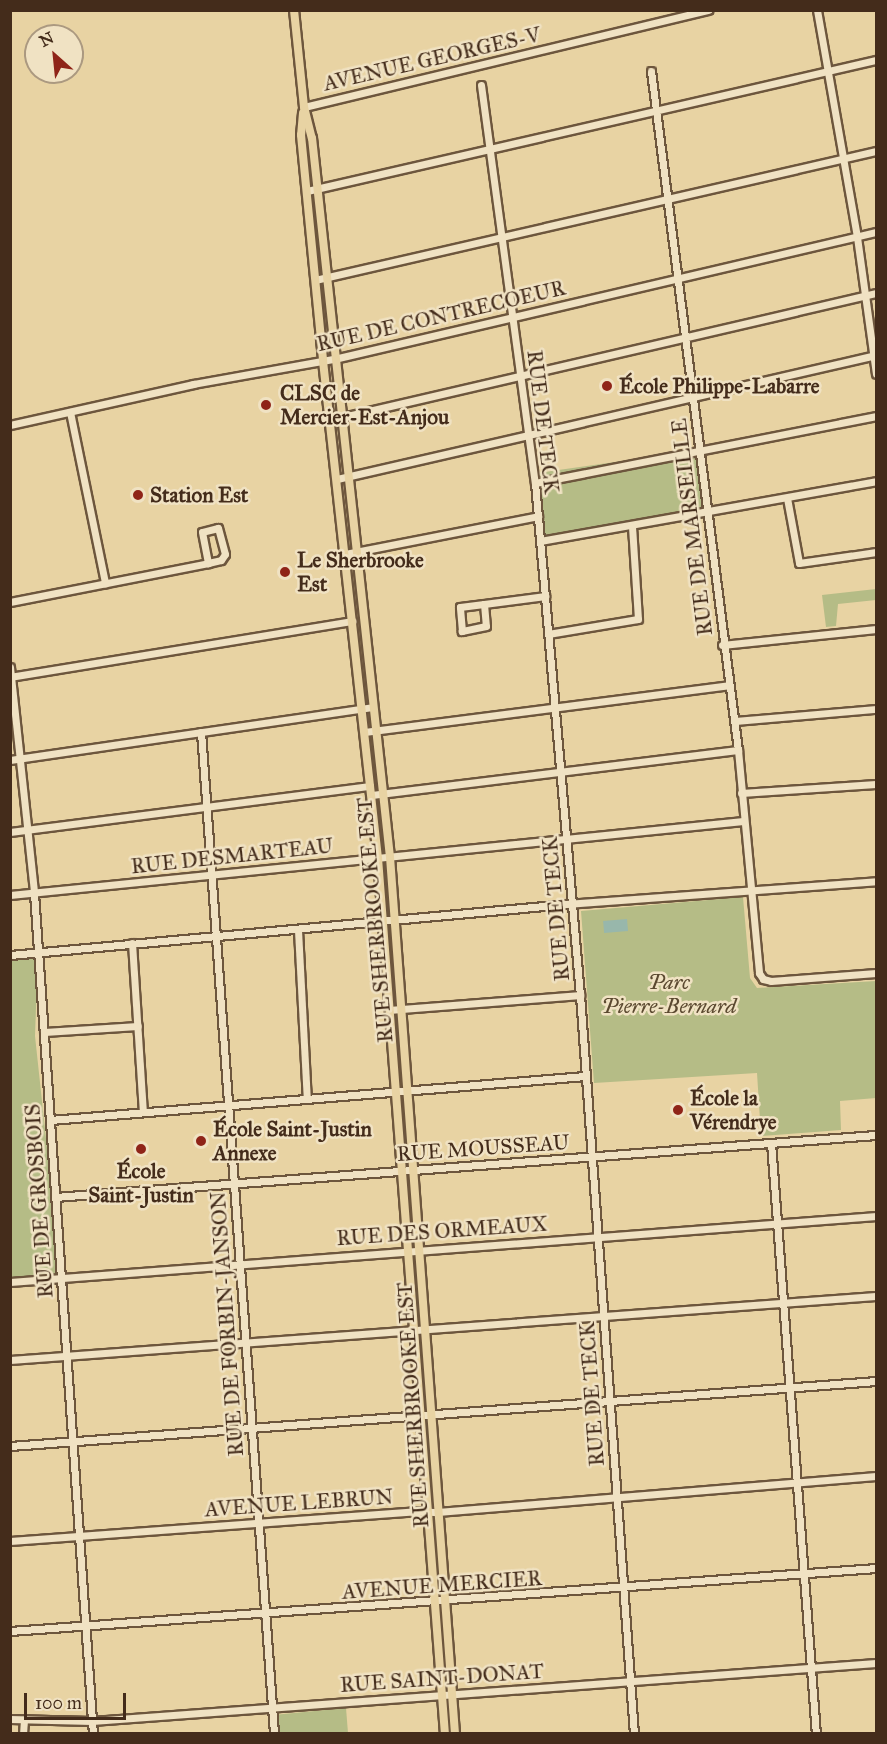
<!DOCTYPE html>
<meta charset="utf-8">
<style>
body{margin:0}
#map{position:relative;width:887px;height:1744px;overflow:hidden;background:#e8d3a3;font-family:"IM FELL Great Primer",serif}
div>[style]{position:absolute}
.green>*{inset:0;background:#b5bc86;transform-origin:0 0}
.water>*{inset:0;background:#98b7ab;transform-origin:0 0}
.roads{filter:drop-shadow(2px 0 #6d563d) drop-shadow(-2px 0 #6d563d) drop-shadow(0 2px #6d563d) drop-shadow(0 -2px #6d563d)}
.minor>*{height:7px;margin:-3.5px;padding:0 3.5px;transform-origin:3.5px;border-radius:3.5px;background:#f0e2c3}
.major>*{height:8px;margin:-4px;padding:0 4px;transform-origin:4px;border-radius:4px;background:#e8d3a3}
.dots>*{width:16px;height:16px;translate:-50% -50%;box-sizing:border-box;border:3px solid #f0e2c3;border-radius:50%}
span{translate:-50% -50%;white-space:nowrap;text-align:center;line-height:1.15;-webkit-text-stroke:5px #f0e2c3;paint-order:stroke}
.street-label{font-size:21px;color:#442c1b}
.poi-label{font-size:21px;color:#442c1b;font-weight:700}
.left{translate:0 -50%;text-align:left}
.park-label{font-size:21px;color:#5b4930;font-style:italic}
.frame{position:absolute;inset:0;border:12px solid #442c1b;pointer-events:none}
.north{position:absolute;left:24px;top:24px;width:60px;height:60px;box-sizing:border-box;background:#f0e2c3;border:2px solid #ab9980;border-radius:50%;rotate:333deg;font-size:16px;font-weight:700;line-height:24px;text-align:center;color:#442c1b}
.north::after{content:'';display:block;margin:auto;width:21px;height:27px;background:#8f2418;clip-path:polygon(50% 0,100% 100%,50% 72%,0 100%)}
.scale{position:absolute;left:24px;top:1693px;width:102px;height:27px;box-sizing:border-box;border:3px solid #442c1b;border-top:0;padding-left:8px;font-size:18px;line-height:21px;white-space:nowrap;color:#442c1b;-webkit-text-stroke:4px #f0e2c3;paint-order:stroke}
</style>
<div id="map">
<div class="green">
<div style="left:700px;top:450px;width:64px;height:168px;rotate:82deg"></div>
<div style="clip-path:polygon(876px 589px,876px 600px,838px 604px,836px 626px,826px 627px,822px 595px)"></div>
<div style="clip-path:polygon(743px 897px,750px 978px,757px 988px,876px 981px,876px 1098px,840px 1101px,841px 1130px,761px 1136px,757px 1073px,594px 1083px,581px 911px)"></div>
<div style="clip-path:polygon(38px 952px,35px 1036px,61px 1278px,11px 1281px,11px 955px)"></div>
<div style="clip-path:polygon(346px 1708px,348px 1733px,275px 1733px,273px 1715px)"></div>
</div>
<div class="water">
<div style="left:627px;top:919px;width:12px;height:24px;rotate:85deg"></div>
</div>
<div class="roads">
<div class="minor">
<div style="left:817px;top:10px;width:230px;rotate:80deg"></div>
<div style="left:857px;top:237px;width:138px;rotate:82.1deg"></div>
<div style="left:651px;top:71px;width:685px;rotate:82.7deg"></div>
<div style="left:738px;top:750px;width:224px;rotate:84.6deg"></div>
<div style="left:759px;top:973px;width:7px;rotate:56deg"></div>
<div style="left:763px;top:979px;width:8px;rotate:14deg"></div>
<div style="left:771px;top:981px;width:105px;rotate:-4.4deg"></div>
<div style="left:481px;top:85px;width:402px;rotate:82.3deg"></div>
<div style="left:535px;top:483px;width:514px;rotate:84.98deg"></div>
<div style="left:580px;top:995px;width:741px;rotate:85.82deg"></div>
<div style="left:304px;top:107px;width:416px;rotate:-13.5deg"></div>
<div style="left:307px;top:191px;width:584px;rotate:-12.97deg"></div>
<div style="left:315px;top:280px;width:576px;rotate:-12.95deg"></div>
<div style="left:70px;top:412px;width:175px;rotate:78.4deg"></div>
<div style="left:330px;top:420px;width:561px;rotate:-13.09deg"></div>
<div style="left:10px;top:425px;width:188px;rotate:-12.6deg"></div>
<div style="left:193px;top:384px;width:143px;rotate:-10.1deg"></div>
<div style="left:334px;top:359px;width:557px;rotate:-13.19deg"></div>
<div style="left:337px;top:479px;width:553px;rotate:-12.96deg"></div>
<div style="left:535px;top:483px;width:348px;rotate:-11.1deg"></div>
<div style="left:787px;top:498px;width:66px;rotate:79.5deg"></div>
<div style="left:799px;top:563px;width:78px;rotate:-8.1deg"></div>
<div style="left:540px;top:541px;width:341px;rotate:-10.1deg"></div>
<div style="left:345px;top:554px;width:197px;rotate:-11.1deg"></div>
<div style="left:10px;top:602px;width:202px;rotate:-11.1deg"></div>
<div style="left:208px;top:563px;width:13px;rotate:-13deg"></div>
<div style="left:221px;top:560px;width:7px;rotate:-56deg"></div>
<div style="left:225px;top:554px;width:27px;rotate:-105deg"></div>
<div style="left:218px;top:528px;width:16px;rotate:166deg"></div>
<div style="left:202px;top:532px;width:32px;rotate:79deg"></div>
<div style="left:484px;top:604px;width:22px;rotate:85deg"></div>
<div style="left:486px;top:626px;width:25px;rotate:168deg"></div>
<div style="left:462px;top:631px;width:24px;rotate:-95deg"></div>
<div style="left:460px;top:607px;width:24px;rotate:-7deg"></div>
<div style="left:484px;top:604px;width:62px;rotate:-7.5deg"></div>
<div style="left:548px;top:634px;width:91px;rotate:-9.5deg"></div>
<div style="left:638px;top:619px;width:93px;rotate:-93.7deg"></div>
<div style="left:722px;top:645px;width:155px;rotate:-5.9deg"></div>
<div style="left:10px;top:667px;width:227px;rotate:83.9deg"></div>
<div style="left:34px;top:893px;width:843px;rotate:85.99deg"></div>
<div style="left:10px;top:677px;width:347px;rotate:-9.3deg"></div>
<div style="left:735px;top:721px;width:142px;rotate:-4.9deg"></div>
<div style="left:201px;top:732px;width:1005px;rotate:85.83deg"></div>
<div style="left:364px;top:732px;width:368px;rotate:-7.3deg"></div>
<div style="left:10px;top:760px;width:366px;rotate:-8.3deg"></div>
<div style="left:741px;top:793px;width:135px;rotate:-3.8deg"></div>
<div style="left:371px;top:795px;width:370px;rotate:-7deg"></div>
<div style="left:10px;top:832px;width:363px;rotate:-7.3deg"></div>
<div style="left:10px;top:895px;width:737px;rotate:-5.76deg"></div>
<div style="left:298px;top:930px;width:169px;rotate:87deg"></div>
<div style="left:132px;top:943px;width:168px;rotate:86.3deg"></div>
<div style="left:10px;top:955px;width:558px;rotate:-5.24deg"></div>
<div style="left:566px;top:904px;width:311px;rotate:-4.2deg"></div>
<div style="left:389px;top:1010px;width:192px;rotate:-4.5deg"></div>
<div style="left:44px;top:1032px;width:94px;rotate:-3.7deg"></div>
<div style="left:50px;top:1120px;width:537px;rotate:-4.7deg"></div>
<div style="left:771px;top:1143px;width:593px;rotate:85.65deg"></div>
<div style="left:55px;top:1197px;width:823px;rotate:-4.32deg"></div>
<div style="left:10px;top:1282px;width:869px;rotate:-4.36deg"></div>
<div style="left:10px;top:1360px;width:868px;rotate:-4.23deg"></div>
<div style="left:10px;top:1446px;width:868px;rotate:-4.29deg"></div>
<div style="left:10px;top:1541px;width:407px;rotate:-4.2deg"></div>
<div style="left:416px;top:1511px;width:22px;rotate:3deg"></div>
<div style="left:438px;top:1512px;width:439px;rotate:-4.7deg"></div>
<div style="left:10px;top:1631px;width:868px;rotate:-4.16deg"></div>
<div style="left:10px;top:1719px;width:82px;rotate:1.4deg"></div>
<div style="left:92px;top:1721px;width:786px;rotate:-4.23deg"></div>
<div style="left:23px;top:1734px;width:14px;rotate:-86deg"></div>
</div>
<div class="major">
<div style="left:294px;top:10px;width:98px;rotate:84.1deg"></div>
<div style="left:304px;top:107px;width:32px;rotate:76deg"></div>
<div style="left:312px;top:138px;width:723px;rotate:83.81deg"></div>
<div style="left:390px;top:857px;width:879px;rotate:85.76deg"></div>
<div style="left:303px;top:113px;width:22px;rotate:95deg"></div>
<div style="left:301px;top:135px;width:227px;rotate:84.4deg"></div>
<div style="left:323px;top:361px;width:500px;rotate:83.69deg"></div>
<div style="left:378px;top:858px;width:879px;rotate:85.63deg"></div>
</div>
</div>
<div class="dots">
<div style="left:607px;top:386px;background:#8f2418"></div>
<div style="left:266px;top:405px;background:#8f2418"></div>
<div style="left:138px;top:495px;background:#8f2418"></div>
<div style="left:285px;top:572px;background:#8f2418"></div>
<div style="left:678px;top:1110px;background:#8f2418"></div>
<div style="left:201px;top:1141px;background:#8f2418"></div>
<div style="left:141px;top:1149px;background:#8f2418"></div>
</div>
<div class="street-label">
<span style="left:432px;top:59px;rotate:-13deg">AVENUE GEORGES-V</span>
<span style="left:441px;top:316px;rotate:-13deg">RUE DE CONTRECOEUR</span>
<span style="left:543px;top:422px;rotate:83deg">RUE DE TECK</span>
<span style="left:692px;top:527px;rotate:-97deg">RUE DE MARSEILLE</span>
<span style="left:232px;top:856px;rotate:-6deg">RUE DESMARTEAU</span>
<span style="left:556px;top:909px;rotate:-95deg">RUE DE TECK</span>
<span style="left:375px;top:920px;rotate:-95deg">RUE SHERBROOKE EST</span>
<span style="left:483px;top:1148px;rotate:-4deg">RUE MOUSSEAU</span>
<span style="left:39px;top:1201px;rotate:-94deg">RUE DE GROSBOIS</span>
<span style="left:442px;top:1231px;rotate:-4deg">RUE DES ORMEAUX</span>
<span style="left:227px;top:1324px;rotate:-94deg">RUE DE FORBIN-JANSON</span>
<span style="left:592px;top:1394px;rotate:-94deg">RUE DE TECK</span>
<span style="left:413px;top:1405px;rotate:-94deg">RUE SHERBROOKE EST</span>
<span style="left:299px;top:1503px;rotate:-4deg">AVENUE LEBRUN</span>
<span style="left:442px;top:1585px;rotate:-4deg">AVENUE MERCIER</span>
<span style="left:442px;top:1678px;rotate:-4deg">RUE SAINT-DONAT</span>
</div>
<div class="poi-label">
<span class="left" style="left:619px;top:386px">École Philippe-Labarre</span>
<span class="left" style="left:280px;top:405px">CLSC de<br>Mercier-Est-Anjou</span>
<span class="left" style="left:150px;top:495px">Station Est</span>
<span class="left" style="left:297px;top:572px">Le Sherbrooke<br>Est</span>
<span class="left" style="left:690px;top:1110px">École la<br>Vérendrye</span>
<span class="left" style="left:213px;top:1141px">École Saint-Justin<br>Annexe</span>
<span style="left:141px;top:1183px">École<br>Saint-Justin</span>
</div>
<div class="park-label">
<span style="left:669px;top:994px">Parc<br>Pierre-Bernard</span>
</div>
<div class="frame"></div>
<div class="north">N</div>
<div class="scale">100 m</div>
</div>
